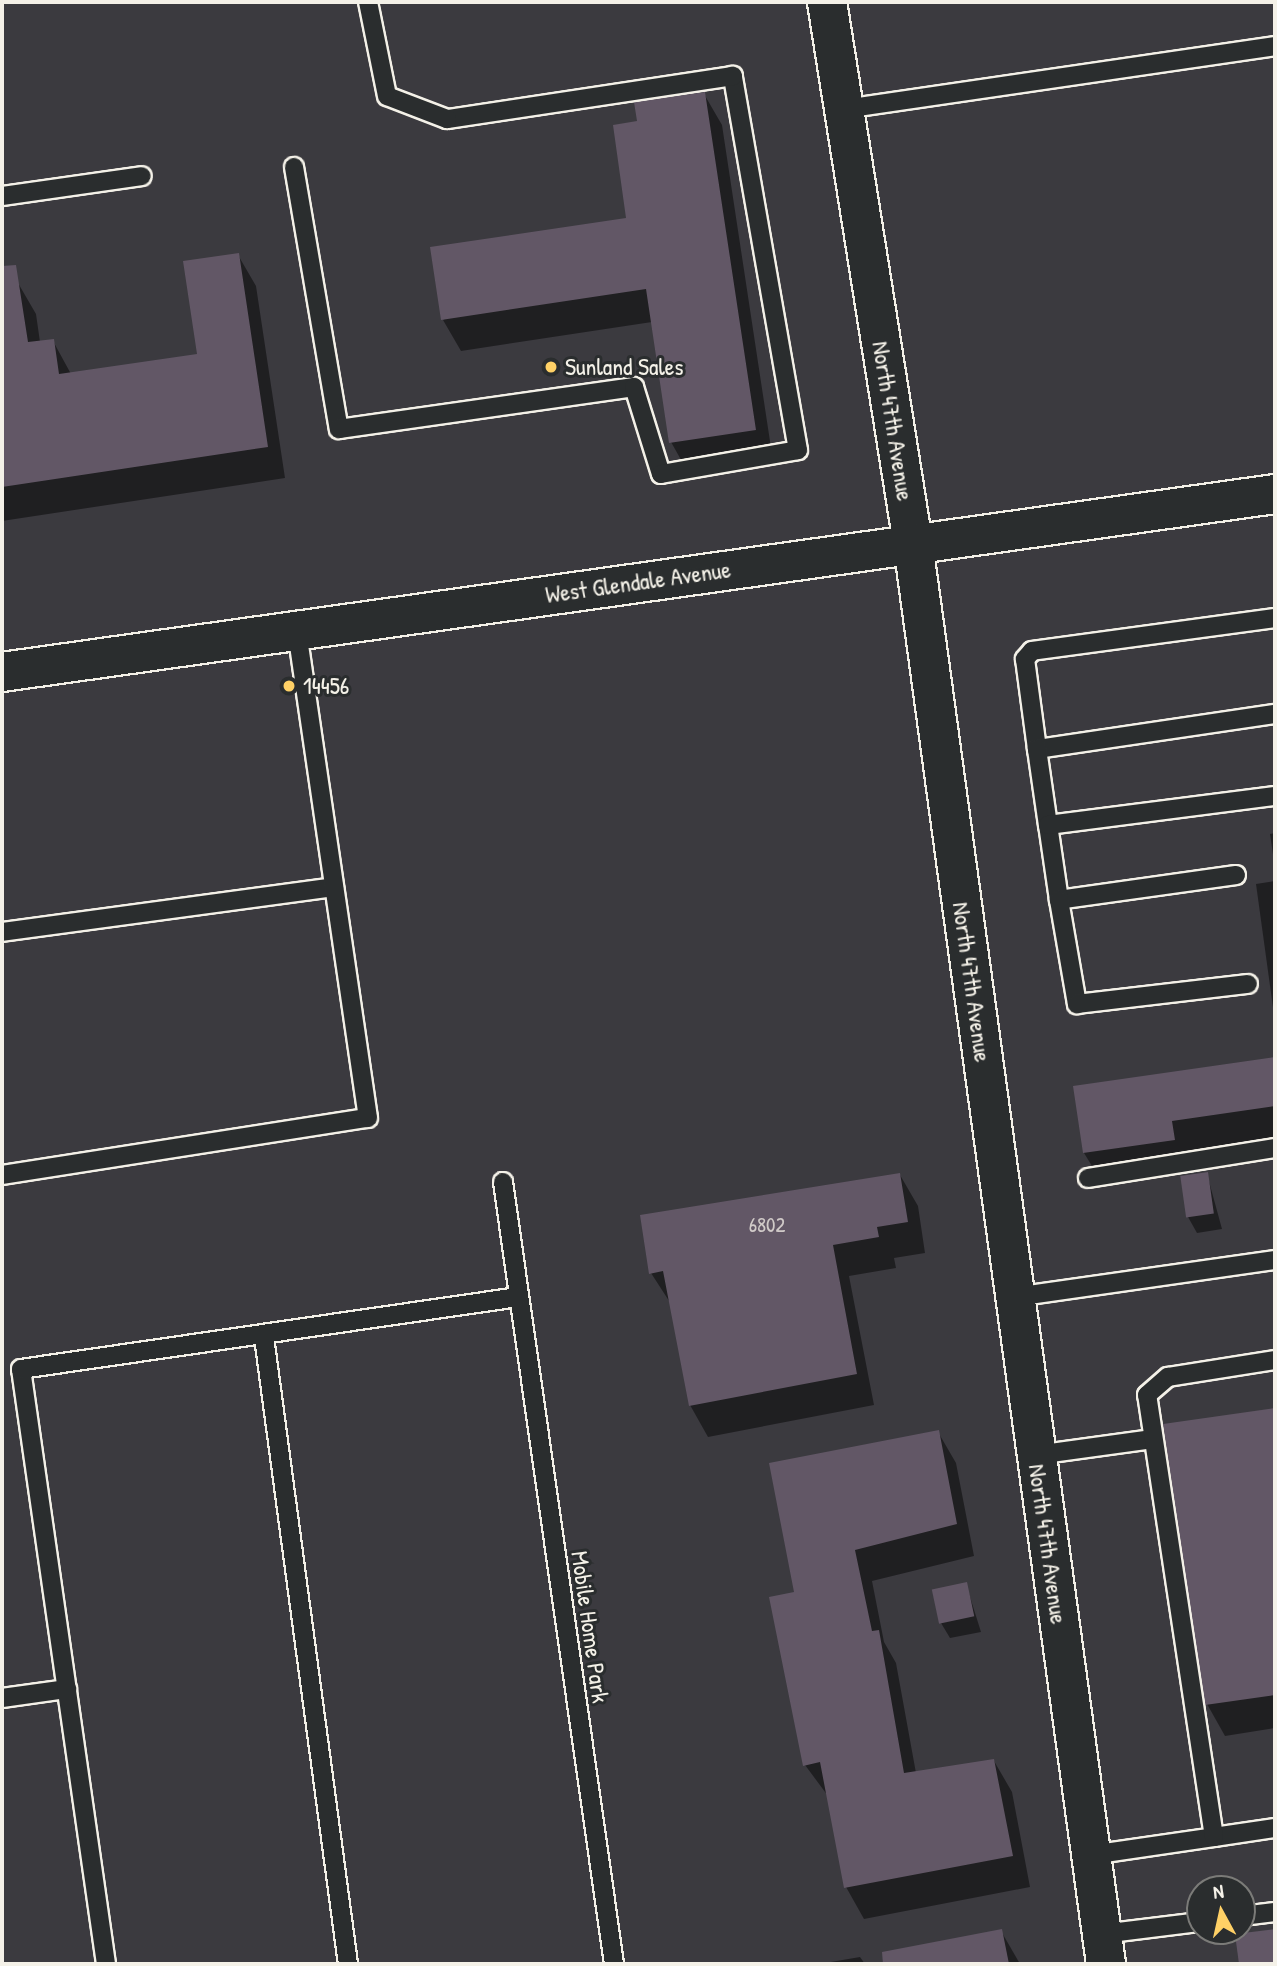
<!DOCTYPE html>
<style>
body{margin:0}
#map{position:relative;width:1277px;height:1966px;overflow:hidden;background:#3b3a3f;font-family:"Patrick Hand",sans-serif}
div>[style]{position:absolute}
.shadow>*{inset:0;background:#0007}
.building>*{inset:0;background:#625766;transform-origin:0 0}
.roads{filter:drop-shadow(2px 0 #f4f1e8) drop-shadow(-2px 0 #f4f1e8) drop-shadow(0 2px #f4f1e8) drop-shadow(0 -2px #f4f1e8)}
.lane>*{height:18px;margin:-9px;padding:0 9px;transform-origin:9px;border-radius:9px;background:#2a2d2e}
.secondary>*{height:38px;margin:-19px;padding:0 19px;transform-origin:19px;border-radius:19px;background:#2a2d2e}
.dots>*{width:19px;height:19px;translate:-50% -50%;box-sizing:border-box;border:4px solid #2a2d2e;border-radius:50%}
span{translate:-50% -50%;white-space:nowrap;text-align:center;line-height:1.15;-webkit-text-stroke:6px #2a2d2e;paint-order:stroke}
.number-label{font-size:21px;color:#d0cac8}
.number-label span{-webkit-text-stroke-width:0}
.poi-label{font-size:24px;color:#f4f1e8}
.left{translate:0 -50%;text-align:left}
.street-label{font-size:24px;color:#f4f1e8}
.frame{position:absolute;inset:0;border:4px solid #f4f1e8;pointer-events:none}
.north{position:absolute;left:1186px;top:1875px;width:70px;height:70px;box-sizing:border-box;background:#2a2d2e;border:2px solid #7b7b78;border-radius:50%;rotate:352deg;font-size:19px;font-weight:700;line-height:28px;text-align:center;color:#f4f1e8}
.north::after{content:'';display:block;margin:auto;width:24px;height:32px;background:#ffd166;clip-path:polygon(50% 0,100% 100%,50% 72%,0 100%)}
</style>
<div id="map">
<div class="shadow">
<div style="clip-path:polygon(704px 94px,722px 125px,773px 461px,689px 474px,671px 442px,652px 322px,461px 351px,443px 320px,628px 219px,639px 123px)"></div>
<div style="clip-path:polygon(238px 255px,256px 286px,285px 478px,2px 521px,2px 285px,18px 283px,36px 314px,40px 342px,53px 341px,71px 374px,199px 356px)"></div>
<div style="clip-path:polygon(1275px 833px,1275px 868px,1270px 834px)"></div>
<div style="clip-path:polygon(1275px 881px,1275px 1022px,1256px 884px)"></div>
<div style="clip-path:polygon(1275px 1058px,1275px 1140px,1189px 1152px,1191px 1172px,1103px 1184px,1084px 1153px,1075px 1087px)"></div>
<div style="clip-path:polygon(1207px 1174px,1222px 1229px,1197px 1233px,1188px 1217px)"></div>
<div style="clip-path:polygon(900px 1175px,918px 1206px,925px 1253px,894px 1258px,896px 1268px,849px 1276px,874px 1405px,708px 1437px,690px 1405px,671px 1304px,651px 1273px)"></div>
<div style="clip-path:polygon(1275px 1409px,1275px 1728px,1225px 1736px,1207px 1704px,1165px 1425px)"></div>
<div style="clip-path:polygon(938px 1432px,956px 1463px,974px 1556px,872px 1581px,884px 1642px,896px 1663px,916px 1773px,994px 1761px,1012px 1792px,1030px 1887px,864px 1919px,846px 1887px,828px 1796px,805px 1765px,796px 1593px)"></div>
<div style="clip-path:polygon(966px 1584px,981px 1632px,950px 1638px,941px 1623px)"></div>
<div style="clip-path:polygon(1001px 1931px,1020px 1964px,914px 1964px,911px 1948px)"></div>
<div style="clip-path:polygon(860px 1957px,865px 1964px,819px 1964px)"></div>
</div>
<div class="building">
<div style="clip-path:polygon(705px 92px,756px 430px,669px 443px,646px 289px,441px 320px,430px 247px,626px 218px,613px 125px,637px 121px,634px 102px)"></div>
<div style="clip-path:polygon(239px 253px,268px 447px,2px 487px,2px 266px,16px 265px,28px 342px,54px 339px,59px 374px,197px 354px,183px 261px)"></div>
<div style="clip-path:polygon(1275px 1057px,1275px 1106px,1172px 1121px,1175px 1140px,1083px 1153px,1073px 1086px)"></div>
<div style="left:1208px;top:1172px;width:42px;height:28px;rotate:82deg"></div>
<div style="clip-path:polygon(900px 1173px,908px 1222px,877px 1227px,879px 1237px,833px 1245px,857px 1374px,689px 1406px,663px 1271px,649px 1274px,640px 1215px)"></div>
<div style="clip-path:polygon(1275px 1408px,1275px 1695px,1205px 1705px,1163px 1424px)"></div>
<div style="clip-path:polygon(939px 1430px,957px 1524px,855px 1550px,872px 1631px,879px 1630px,904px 1773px,994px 1759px,1013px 1856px,844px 1888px,820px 1762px,803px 1766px,769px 1597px,794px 1592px,769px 1463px)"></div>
<div style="left:967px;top:1582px;width:35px;height:36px;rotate:78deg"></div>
<div style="clip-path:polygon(1002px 1929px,1009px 1964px,883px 1964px,882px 1952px)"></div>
<div style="clip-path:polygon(1275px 1929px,1275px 1964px,1239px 1964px,1235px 1934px)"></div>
</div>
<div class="roads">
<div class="lane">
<div style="left:844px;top:109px;width:436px;rotate:-8.3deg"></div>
<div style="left:294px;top:167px;width:266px;rotate:80.3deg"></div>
<div style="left:339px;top:429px;width:298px;rotate:-8.1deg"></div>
<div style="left:634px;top:387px;width:91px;rotate:72.8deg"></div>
<div style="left:661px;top:474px;width:139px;rotate:-9.9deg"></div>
<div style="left:798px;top:450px;width:380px;rotate:-99.9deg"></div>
<div style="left:733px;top:76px;width:289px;rotate:171.4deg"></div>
<div style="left:447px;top:119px;width:64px;rotate:-159deg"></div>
<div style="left:387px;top:96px;width:96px;rotate:-101.4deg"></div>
<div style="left:2px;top:196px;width:141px;rotate:-8.1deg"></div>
<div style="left:1275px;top:618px;width:245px;rotate:172.3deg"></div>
<div style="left:1032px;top:651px;width:11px;rotate:131deg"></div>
<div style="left:1025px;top:659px;width:91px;rotate:82.4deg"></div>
<div style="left:1037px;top:749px;width:241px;rotate:-8.4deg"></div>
<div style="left:1037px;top:749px;width:77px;rotate:81.8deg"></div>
<div style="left:1236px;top:875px;width:179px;rotate:172deg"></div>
<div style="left:1059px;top:900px;width:76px;rotate:-98.3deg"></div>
<div style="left:1048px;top:825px;width:229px;rotate:-7.3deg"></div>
<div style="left:1059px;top:900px;width:106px;rotate:80.2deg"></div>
<div style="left:1077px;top:1004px;width:172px;rotate:-6.7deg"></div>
<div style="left:2px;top:932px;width:335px;rotate:-7.7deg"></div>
<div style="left:2px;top:1175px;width:370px;rotate:-8.9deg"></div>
<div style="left:368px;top:1118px;width:492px;rotate:-98.3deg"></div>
<div style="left:1088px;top:1178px;width:189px;rotate:-9.1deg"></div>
<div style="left:503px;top:1182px;width:790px;rotate:81.92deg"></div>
<div style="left:1015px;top:1297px;width:263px;rotate:-8.1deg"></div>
<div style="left:264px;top:1337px;width:633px;rotate:82.37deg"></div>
<div style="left:1036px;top:1455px;width:118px;rotate:-7.8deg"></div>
<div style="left:2px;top:1698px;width:66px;rotate:-7.9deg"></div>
<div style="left:1214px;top:1837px;width:62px;rotate:-8.4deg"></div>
<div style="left:1091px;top:1855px;width:124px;rotate:-8.3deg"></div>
<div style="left:1214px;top:1837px;width:447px;rotate:-98.6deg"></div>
<div style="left:1147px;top:1395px;width:28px;rotate:-41deg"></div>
<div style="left:1168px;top:1377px;width:108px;rotate:-9deg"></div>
<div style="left:1242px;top:1916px;width:33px;rotate:-7deg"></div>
<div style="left:1102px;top:1934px;width:99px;rotate:-7deg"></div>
<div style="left:106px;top:1964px;width:601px;rotate:-98.13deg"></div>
<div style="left:21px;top:1369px;width:502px;rotate:-8.24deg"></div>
</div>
<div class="secondary">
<div style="left:827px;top:2px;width:549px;rotate:80.98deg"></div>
<div style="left:913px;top:544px;width:1433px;rotate:82.26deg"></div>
<div style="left:2px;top:672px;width:1285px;rotate:-7.96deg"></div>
</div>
</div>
<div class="dots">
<div style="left:551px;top:367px;background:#ffd166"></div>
<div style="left:289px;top:686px;background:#ffd166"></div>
</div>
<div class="number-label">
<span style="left:767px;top:1225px">6802</span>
</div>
<div class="poi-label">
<span class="left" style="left:565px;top:367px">Sunland Sales</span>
<span class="left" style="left:303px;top:686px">14456</span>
</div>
<div class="street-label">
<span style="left:893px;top:421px;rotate:81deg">North 47th Avenue</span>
<span style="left:638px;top:582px;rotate:-8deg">West Glendale Avenue</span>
<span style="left:972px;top:982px;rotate:82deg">North 47th Avenue</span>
<span style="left:1048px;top:1544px;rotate:82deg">North 47th Avenue</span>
<span style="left:590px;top:1627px;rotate:82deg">Mobile Home Park</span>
</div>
<div class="frame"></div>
<div class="north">N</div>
</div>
